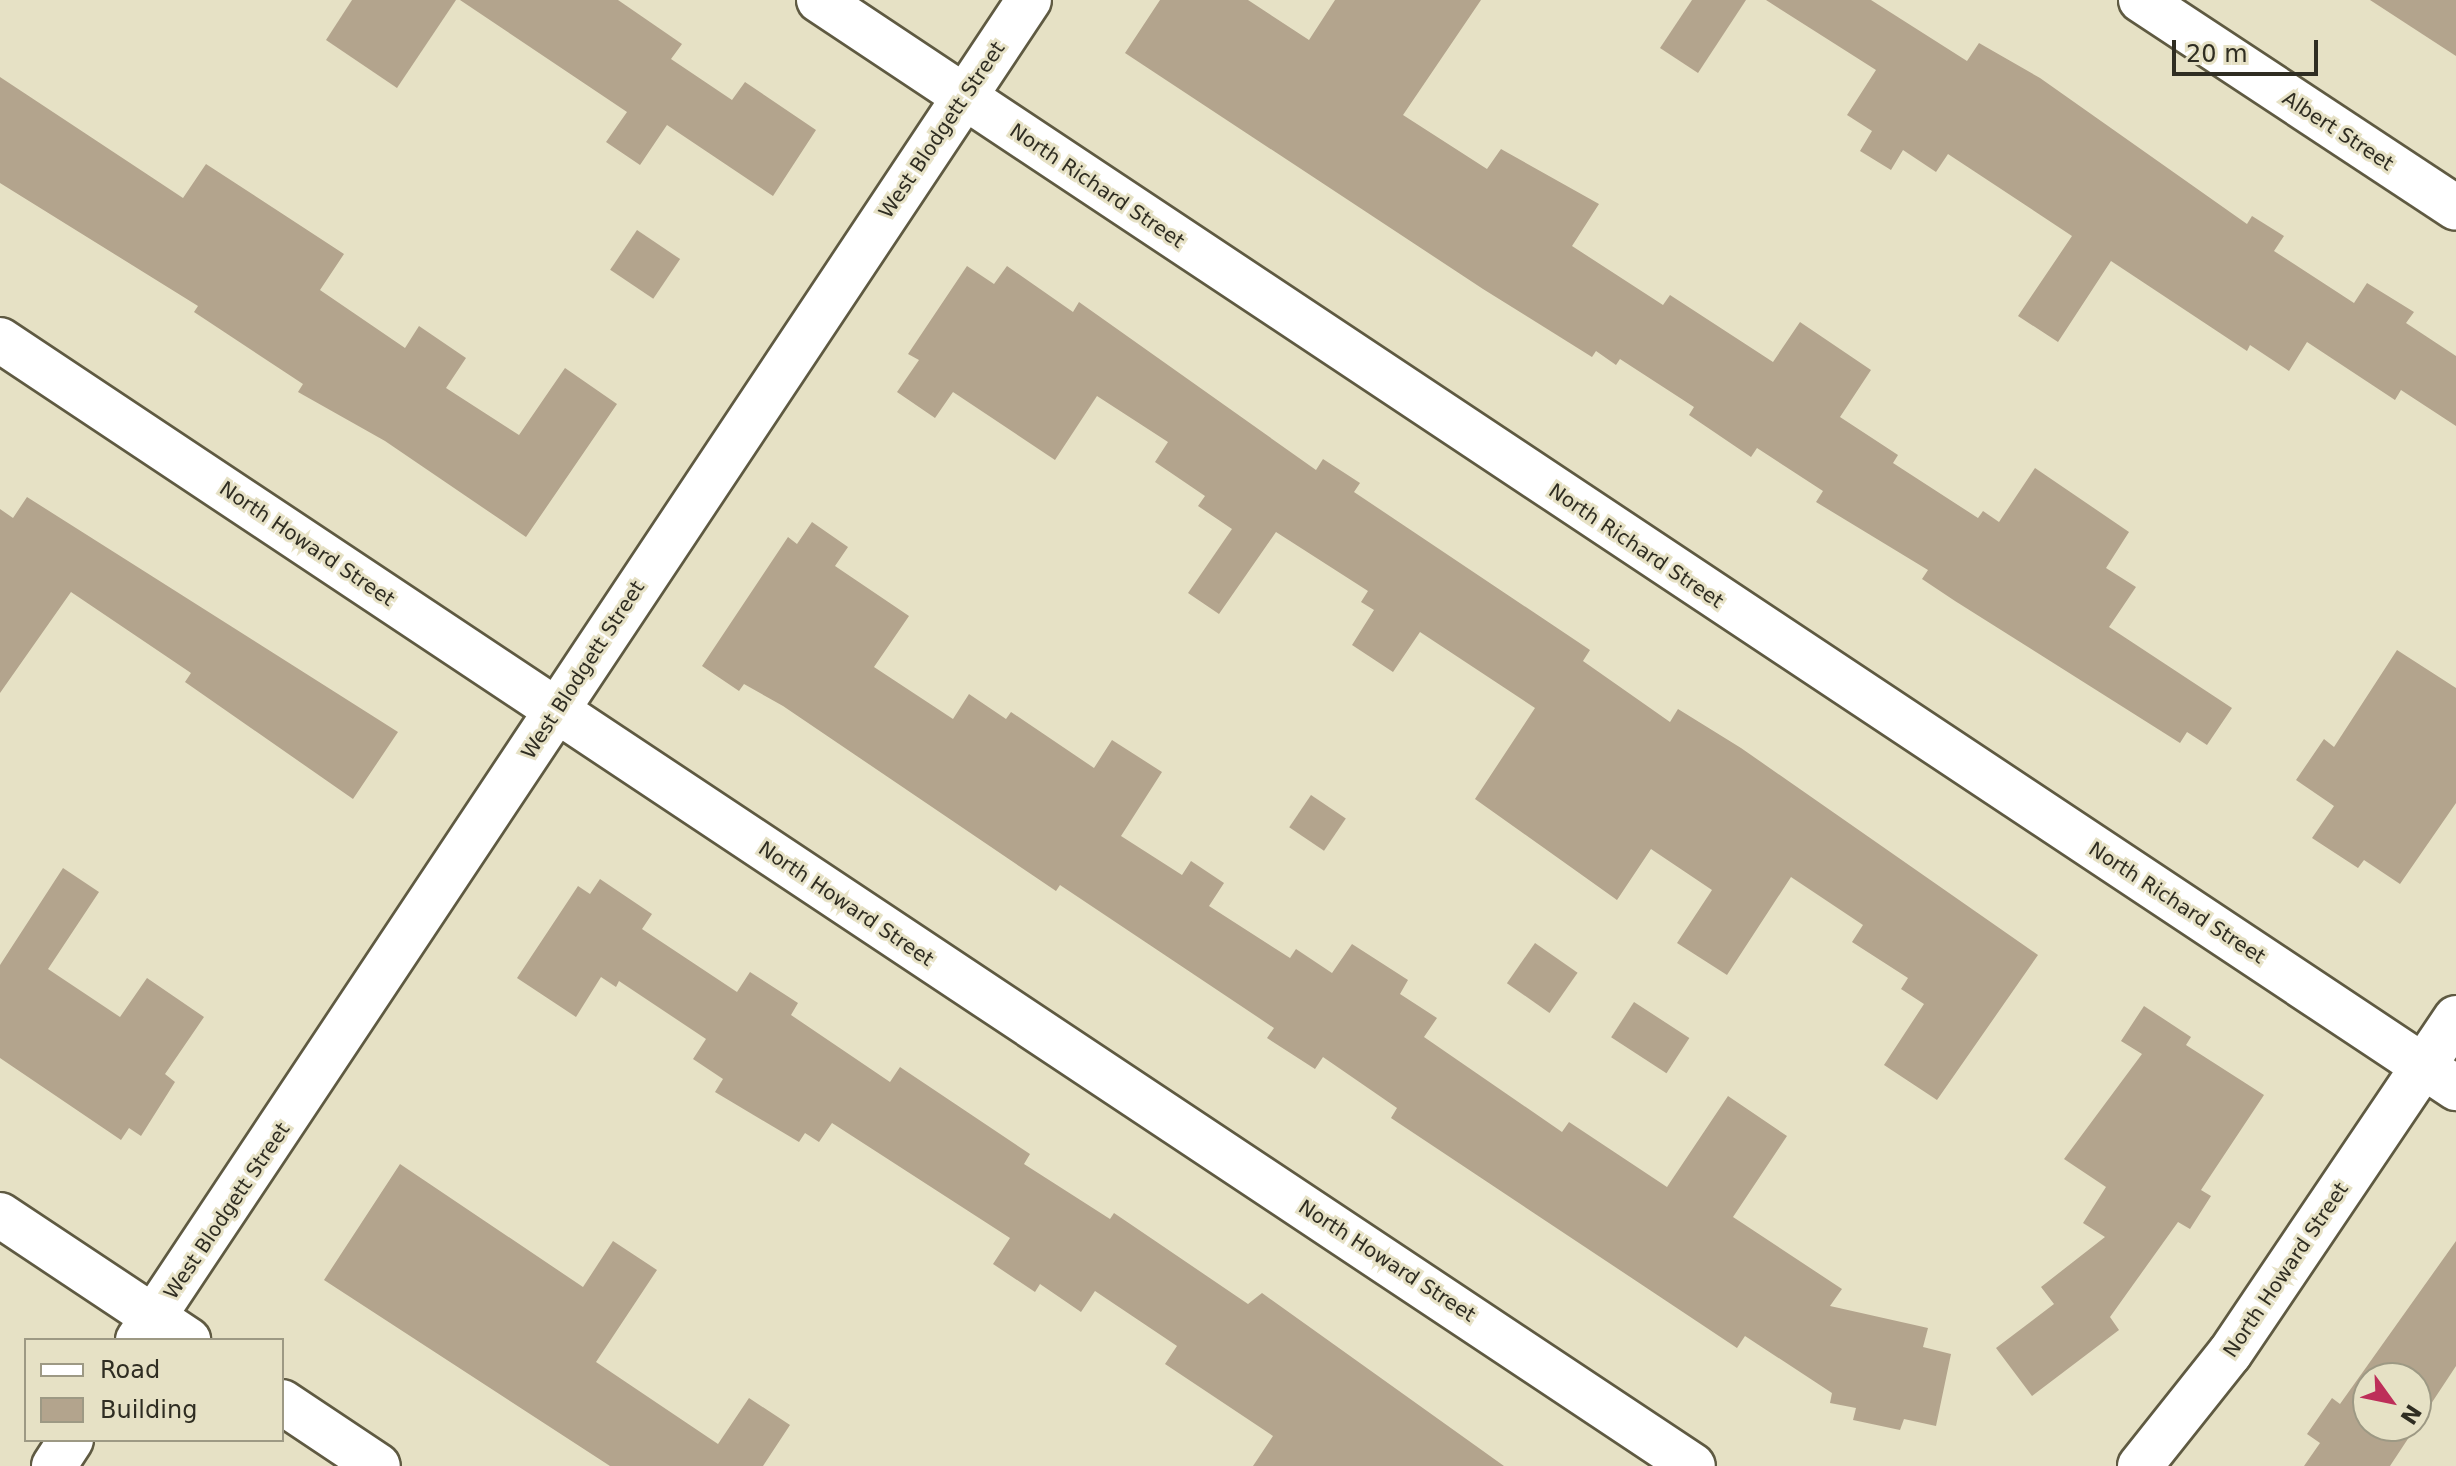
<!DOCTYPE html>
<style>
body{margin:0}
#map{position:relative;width:2456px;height:1466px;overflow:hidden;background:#e6e1c5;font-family:"DejaVu Sans",sans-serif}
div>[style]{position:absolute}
.building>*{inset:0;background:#b3a48d;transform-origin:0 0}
.roads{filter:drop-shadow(2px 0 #5f5a42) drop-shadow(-2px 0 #5f5a42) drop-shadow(0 2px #5f5a42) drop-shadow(0 -2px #5f5a42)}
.minor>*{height:44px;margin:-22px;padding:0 22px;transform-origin:22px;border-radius:22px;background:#fff}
span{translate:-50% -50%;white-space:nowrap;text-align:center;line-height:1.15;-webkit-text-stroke:6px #e6e1c5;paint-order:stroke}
.street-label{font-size:20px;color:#2f2d22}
.legend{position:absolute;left:24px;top:1338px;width:260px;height:104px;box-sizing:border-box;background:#e6e1c5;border:2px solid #9d9984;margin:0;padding:10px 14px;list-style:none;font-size:24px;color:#2f2d22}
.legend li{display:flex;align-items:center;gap:16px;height:40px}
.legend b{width:40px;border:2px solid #9d9984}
.north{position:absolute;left:2352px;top:1362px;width:80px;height:80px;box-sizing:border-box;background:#e6e1c5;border:2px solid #9d9984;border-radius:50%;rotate:123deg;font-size:22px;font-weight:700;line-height:32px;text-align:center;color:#2f2d22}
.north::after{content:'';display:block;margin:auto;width:28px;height:36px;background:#bd2e59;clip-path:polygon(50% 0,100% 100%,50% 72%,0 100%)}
.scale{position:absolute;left:2172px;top:40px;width:146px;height:36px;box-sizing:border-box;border:4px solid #2f2d22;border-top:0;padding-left:10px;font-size:24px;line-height:28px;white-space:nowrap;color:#2f2d22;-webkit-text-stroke:6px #e6e1c5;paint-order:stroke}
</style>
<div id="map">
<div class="building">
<div style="clip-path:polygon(352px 0,456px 0,397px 88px,326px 40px)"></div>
<div style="clip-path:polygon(460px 0,618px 0,682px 44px,671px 59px,732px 100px,745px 82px,816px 130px,773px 196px,667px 125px,640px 165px,606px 142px,627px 112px)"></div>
<div style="clip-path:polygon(1160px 0,1248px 0,1309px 40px,1335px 0,1481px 0,1403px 115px,1487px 169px,1501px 149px,1599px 204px,1572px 246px,1663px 305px,1670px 295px,1773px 362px,1800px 322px,1871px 370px,1840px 417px,1898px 455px,1893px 463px,1978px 518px,1983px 511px,1999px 522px,2035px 468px,2129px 532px,2106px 568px,2136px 587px,2109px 627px,2232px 708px,2207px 745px,2187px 732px,2180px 743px,1955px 601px,1922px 579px,1928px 570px,1816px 502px,1823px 491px,1757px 448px,1751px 457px,1689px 415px,1694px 407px,1620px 359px,1616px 365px,1596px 351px,1592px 357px,1483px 289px,1125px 53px)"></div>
<div style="clip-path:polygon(1692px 0,1746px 0,1698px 73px,1660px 48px)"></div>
<div style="clip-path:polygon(1766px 0,1871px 0,1967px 61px,1979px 43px,2040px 78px,2247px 224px,2252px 216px,2284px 236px,2274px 251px,2354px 303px,2367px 283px,2414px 312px,2406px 323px,2456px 356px,2456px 426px,2401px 390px,2395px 400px,2307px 342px,2289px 371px,2250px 345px,2247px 351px,2111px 261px,2058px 342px,2018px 316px,2072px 236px,1948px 154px,1936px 172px,1903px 150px,1891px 170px,1860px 151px,1872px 131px,1847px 115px,1876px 70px)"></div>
<div style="clip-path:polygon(2370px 0,2456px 0,2456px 56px)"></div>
<div style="clip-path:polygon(0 77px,183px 198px,206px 164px,344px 254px,320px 290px,405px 348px,419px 326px,466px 358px,446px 388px,519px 435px,565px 368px,617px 404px,526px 537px,385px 441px,298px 392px,303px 384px,194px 312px,198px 306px,0 183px)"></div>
<div style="left:637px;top:230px;width:52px;height:48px;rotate:34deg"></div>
<div style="clip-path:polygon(967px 266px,994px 284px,1007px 266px,1073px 312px,1079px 302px,1316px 470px,1323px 459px,1360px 483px,1354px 492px,1590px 650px,1583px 661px,1670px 722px,1678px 709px,1741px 748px,2038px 955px,1937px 1100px,1884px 1065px,1924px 1004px,1901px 989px,1908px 978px,1852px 942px,1863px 925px,1791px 877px,1727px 975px,1677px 943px,1712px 890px,1651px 849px,1617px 900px,1475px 799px,1535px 708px,1420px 632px,1393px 672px,1352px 645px,1374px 610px,1361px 602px,1368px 591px,1276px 532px,1219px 614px,1188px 593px,1232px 529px,1198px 506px,1205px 496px,1155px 462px,1168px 442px,1097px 396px,1055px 460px,953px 392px,935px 418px,897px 392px,919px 360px,908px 354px)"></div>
<div style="clip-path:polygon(27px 497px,398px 732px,353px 799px,185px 682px,191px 673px,71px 592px,0 693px,0 509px,13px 518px)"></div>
<div style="clip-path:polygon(812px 522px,848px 547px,835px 566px,909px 616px,874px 667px,953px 719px,969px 694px,1006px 719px,1011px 712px,1094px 768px,1112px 740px,1162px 772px,1121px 836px,1182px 875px,1191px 861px,1224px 883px,1209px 906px,1290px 958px,1296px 949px,1332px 973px,1352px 944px,1408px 980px,1400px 994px,1437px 1018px,1424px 1037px,1562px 1132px,1569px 1122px,1667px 1187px,1728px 1096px,1787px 1136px,1733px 1217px,1842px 1289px,1830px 1306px,1928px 1328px,1923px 1347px,1951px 1354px,1936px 1426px,1904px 1419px,1900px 1430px,1853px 1420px,1856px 1408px,1830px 1403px,1832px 1393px,1745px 1336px,1737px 1348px,1391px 1118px,1397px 1108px,1323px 1057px,1315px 1069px,1267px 1038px,1274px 1028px,1060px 885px,1056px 891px,783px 706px,744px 684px,739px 691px,702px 666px,788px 537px,797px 544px)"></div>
<div style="clip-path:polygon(2397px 650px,2456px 688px,2456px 803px,2400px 884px,2364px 860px,2358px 868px,2312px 838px,2334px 806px,2296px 780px,2324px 739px,2334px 747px)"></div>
<div style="left:1311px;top:795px;width:42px;height:39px;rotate:34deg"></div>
<div style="clip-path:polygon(63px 868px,99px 892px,48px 969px,120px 1017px,147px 978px,204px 1017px,165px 1074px,175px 1082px,141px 1136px,129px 1128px,121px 1140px,0 1058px,0 965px)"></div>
<div style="clip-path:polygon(600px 879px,652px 914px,642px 929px,737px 992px,750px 972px,798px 1003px,791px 1015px,890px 1082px,900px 1067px,1030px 1154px,1024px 1164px,1110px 1219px,1114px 1213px,1248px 1304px,1262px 1293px,1504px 1466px,1253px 1466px,1273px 1436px,1165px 1364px,1177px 1346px,1095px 1291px,1081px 1312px,1040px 1284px,1035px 1292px,993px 1264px,1010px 1238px,832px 1123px,819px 1142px,805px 1133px,799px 1142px,715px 1092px,723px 1079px,693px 1059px,706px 1039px,619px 981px,616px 987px,601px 977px,576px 1017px,517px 978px,578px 886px,590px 894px)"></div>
<div style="left:1535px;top:943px;width:52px;height:49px;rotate:35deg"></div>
<div style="left:1634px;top:1002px;width:66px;height:42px;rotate:33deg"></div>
<div style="clip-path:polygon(2144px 1006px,2191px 1037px,2186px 1045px,2264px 1095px,2201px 1190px,2211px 1196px,2190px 1229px,2178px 1222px,2110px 1317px,2119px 1330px,2032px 1396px,1996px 1348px,2054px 1304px,2041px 1287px,2105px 1237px,2083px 1223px,2106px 1187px,2064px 1159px,2142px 1054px,2121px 1041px)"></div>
<div style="clip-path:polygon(400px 1164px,583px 1287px,613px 1241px,657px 1270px,596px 1362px,718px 1444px,749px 1398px,790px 1425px,763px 1466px,610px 1466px,324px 1280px)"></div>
<div style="clip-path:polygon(evenodd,2456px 1241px,2456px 1366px,2390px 1466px,2304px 1466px,2320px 1443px,2307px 1434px,2332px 1398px,2340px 1404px,2456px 1241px,2368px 1378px,2416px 1378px,2416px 1426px,2368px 1426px,2368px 1378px)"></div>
</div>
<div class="roads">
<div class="minor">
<div style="left:819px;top:0;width:1966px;rotate:33.61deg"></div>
<div style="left:2141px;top:0;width:377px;rotate:33.4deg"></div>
<div style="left:0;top:340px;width:2033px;rotate:33.63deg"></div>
<div style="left:0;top:1215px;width:226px;rotate:33.6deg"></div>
<div style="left:138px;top:1340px;width:1609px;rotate:-56.38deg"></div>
<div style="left:282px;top:1402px;width:115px;rotate:33.7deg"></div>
<div style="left:54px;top:1466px;width:31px;rotate:-57deg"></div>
<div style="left:2140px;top:1466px;width:144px;rotate:-51.5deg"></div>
<div style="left:2230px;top:1353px;width:404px;rotate:-56deg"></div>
</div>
</div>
<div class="street-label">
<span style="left:942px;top:130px;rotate:-56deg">West Blodgett Street</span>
<span style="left:2338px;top:131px;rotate:33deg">Albert Street</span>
<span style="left:1097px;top:186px;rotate:34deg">North Richard Street</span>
<span style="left:307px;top:544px;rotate:34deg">North Howard Street</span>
<span style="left:1636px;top:546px;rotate:34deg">North Richard Street</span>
<span style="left:583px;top:670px;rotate:-57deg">West Blodgett Street</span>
<span style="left:2177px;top:903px;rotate:33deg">North Richard Street</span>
<span style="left:846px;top:904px;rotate:34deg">North Howard Street</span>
<span style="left:227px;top:1211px;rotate:-56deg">West Blodgett Street</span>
<span style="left:1387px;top:1261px;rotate:33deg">North Howard Street</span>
<span style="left:2286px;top:1270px;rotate:-56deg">North Howard Street</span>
</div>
<ul class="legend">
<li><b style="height:10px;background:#fff"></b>Road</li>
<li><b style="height:22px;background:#b3a48d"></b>Building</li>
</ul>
<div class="north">N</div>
<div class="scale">20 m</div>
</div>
